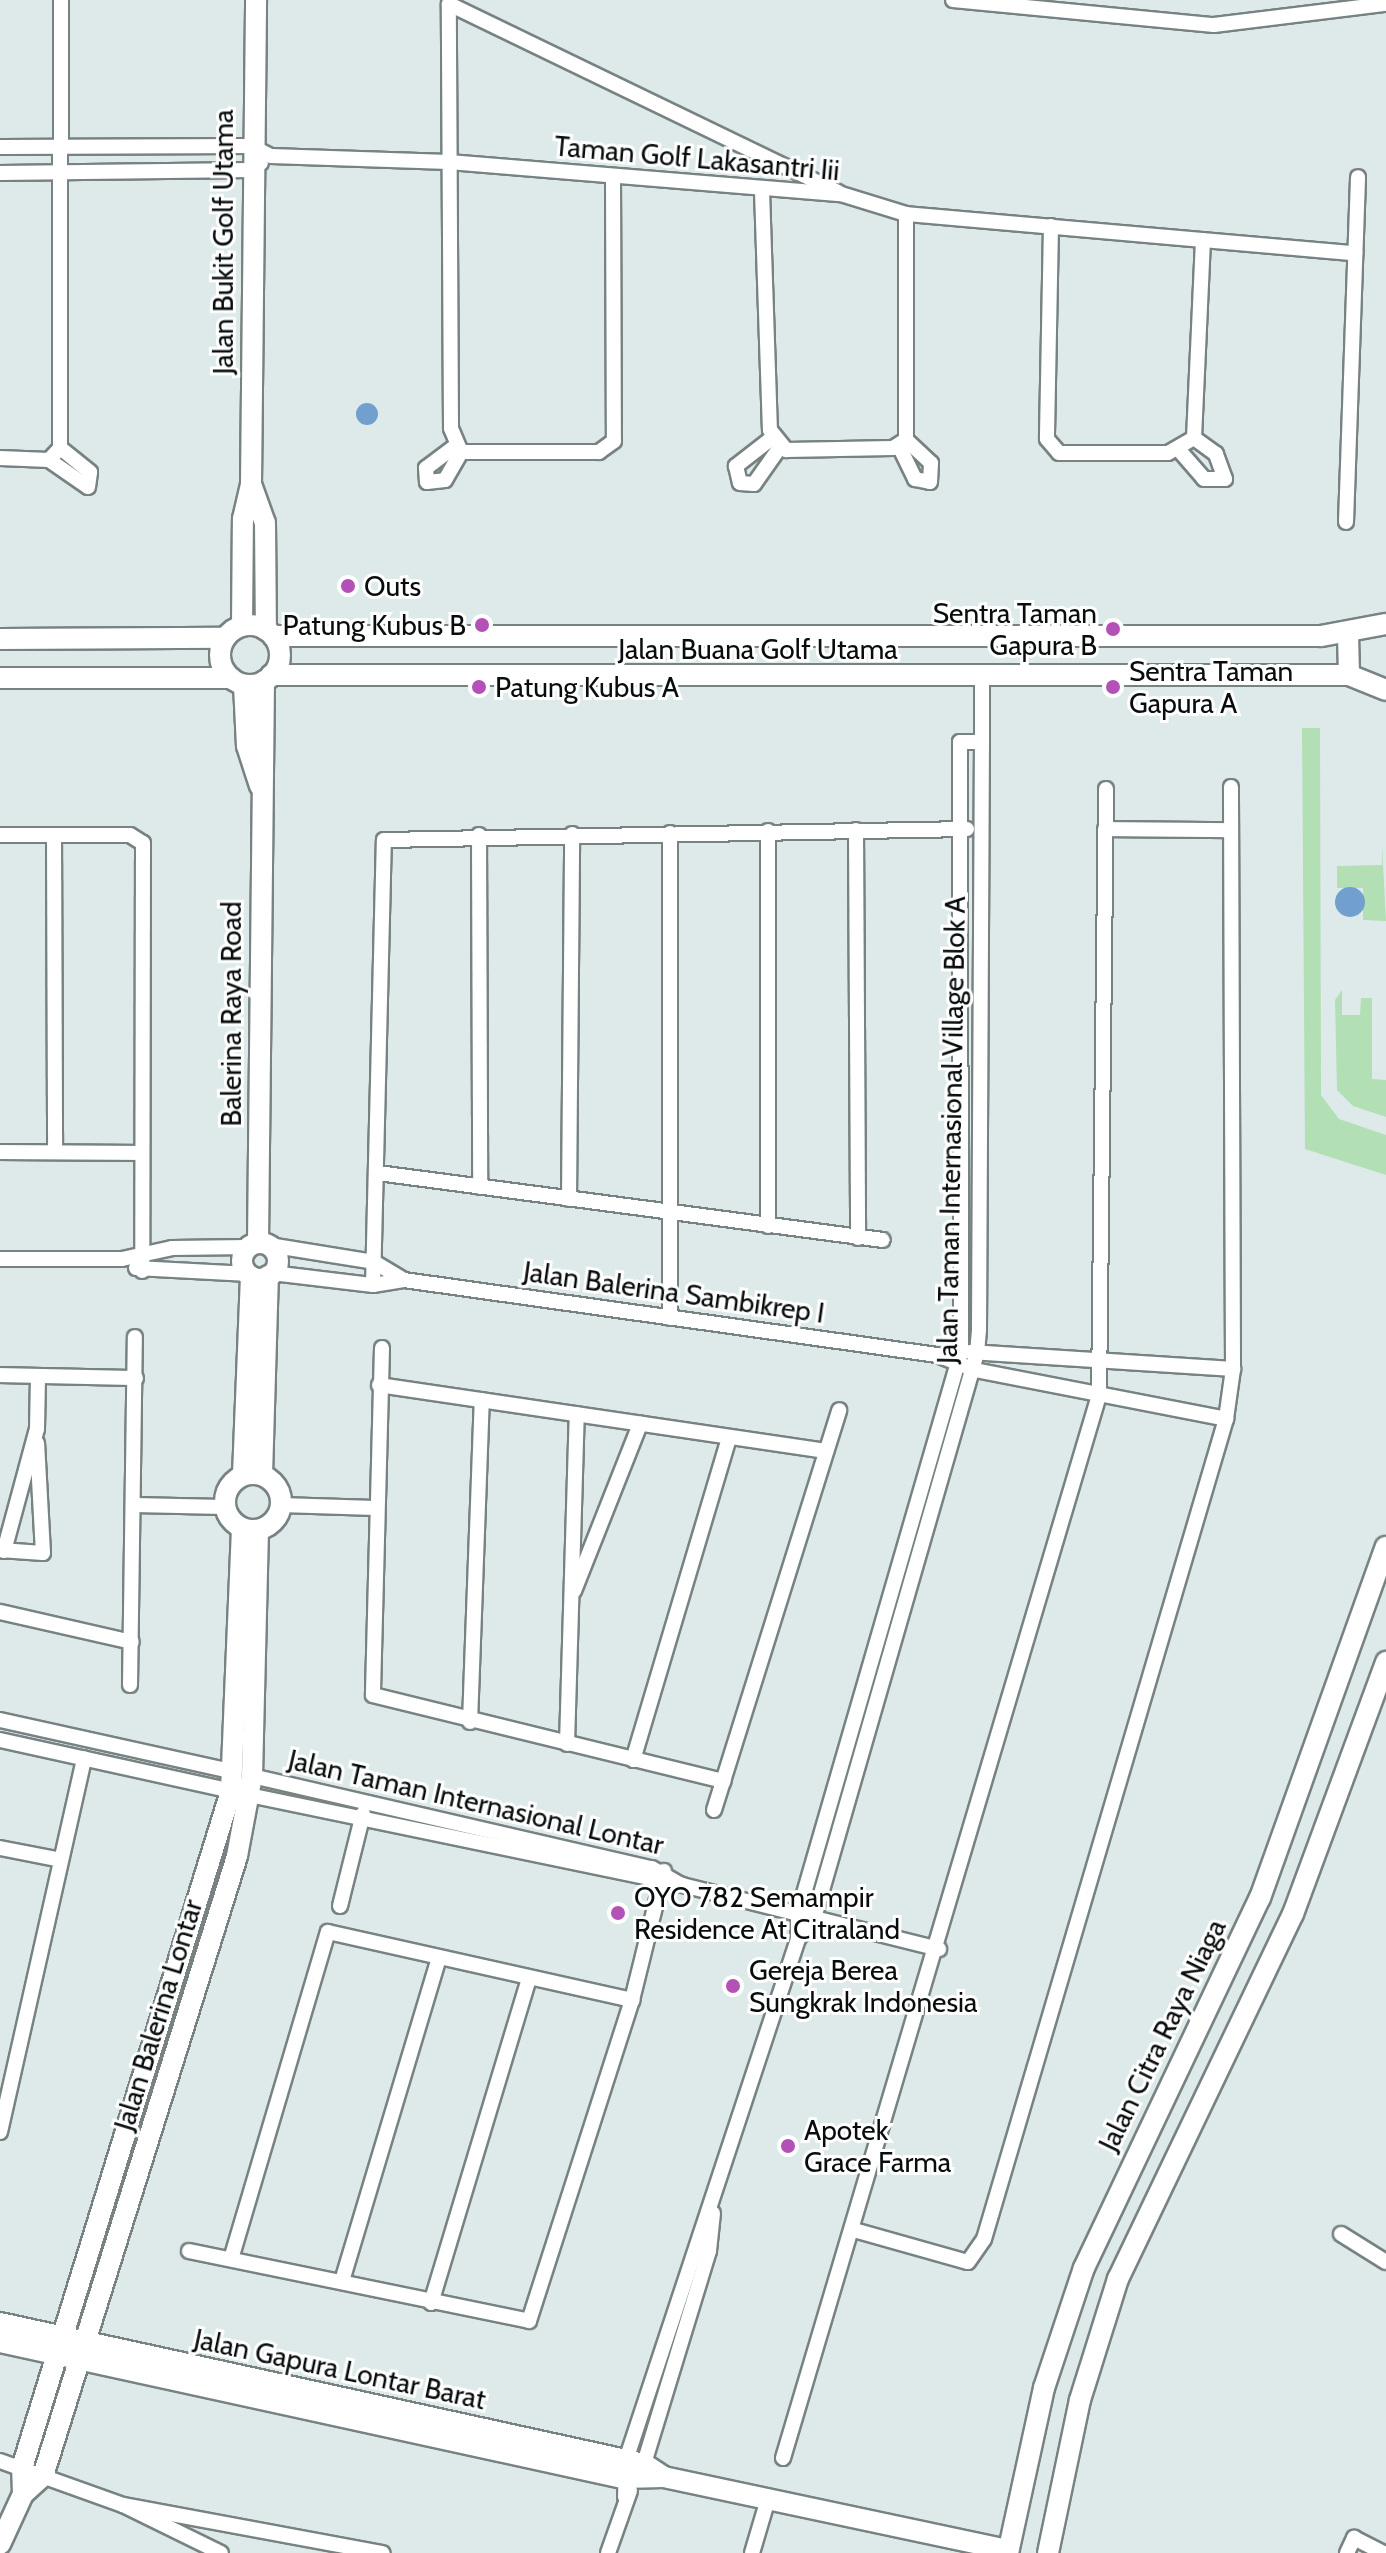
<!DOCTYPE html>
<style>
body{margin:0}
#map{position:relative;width:1386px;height:2553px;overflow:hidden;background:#deeaea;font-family:Cabin,sans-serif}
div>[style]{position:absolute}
.green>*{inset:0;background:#b2dfb4}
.water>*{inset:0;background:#71a0cf}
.round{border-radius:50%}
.roads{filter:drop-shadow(2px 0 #788282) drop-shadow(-2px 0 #788282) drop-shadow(0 2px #788282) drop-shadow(0 -2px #788282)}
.street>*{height:14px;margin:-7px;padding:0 7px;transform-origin:7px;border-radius:7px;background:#fff}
.secondary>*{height:20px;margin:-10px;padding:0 10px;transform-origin:10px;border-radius:10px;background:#fff}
.secondary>.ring{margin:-10px;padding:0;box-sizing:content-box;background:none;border:20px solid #fff;border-radius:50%}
.dots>*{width:22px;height:22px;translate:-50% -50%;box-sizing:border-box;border:4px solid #fff;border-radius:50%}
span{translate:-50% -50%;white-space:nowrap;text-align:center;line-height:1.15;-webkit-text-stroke:6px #fff;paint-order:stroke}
.street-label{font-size:28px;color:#080c0c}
.poi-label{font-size:28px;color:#080c0c}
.left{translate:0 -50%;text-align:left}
.right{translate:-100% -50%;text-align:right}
</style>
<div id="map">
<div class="green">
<div style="clip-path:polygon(1302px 728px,1320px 728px,1321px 1095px,1339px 1119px,1386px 1135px,1386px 1175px,1305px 1149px)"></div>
<div style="clip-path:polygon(1382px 844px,1386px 921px,1363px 920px,1363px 888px,1337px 888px,1337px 866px,1382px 865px)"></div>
<div style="clip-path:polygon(1342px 990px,1342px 1015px,1360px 1015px,1361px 998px,1372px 998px,1372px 1079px,1386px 1080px,1386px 1117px,1353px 1106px,1337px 1090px,1335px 1000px)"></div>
</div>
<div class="water">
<div class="round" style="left:356px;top:403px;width:22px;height:22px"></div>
<div class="round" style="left:1335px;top:887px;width:30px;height:30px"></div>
</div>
<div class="roads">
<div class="street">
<div style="left:953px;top:0;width:262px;rotate:5.5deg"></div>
<div style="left:1214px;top:25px;width:173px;rotate:-7deg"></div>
<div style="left:0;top:147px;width:251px;rotate:-0.2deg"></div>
<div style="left:251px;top:146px;width:22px;rotate:27deg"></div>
<div style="left:271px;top:156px;width:178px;rotate:1.9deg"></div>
<div style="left:449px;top:162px;width:393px;rotate:4.7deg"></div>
<div style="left:841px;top:194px;width:68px;rotate:17.1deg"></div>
<div style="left:906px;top:214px;width:451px;rotate:5deg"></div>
<div style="left:0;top:173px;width:251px;rotate:-0.7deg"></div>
<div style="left:251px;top:170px;width:12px;rotate:-35deg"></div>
<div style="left:613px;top:177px;width:264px;rotate:89.8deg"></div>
<div style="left:614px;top:441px;width:19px;rotate:144deg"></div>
<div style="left:599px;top:452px;width:138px;rotate:180deg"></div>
<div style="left:461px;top:452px;width:26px;rotate:-113deg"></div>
<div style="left:451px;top:428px;width:424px;rotate:-90.3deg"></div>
<div style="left:449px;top:4px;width:432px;rotate:25.8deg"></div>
<div style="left:762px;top:191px;width:239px;rotate:88.1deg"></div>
<div style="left:770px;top:430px;width:26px;rotate:51deg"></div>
<div style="left:786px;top:450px;width:107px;rotate:-1.1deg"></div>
<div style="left:893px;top:448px;width:15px;rotate:-32deg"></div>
<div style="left:906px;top:440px;width:226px;rotate:-90deg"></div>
<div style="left:1051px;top:226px;width:213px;rotate:91.1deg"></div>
<div style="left:1047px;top:439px;width:18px;rotate:49deg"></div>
<div style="left:1059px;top:453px;width:109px"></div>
<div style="left:1168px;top:453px;width:30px;rotate:-30deg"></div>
<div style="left:1194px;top:438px;width:198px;rotate:-87.4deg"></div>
<div style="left:772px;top:438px;width:46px;rotate:142.1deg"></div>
<div style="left:736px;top:466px;width:17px;rotate:77deg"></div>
<div style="left:740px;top:483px;width:14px;rotate:4deg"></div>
<div style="left:754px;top:484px;width:45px;rotate:-54.9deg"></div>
<div style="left:899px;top:446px;width:37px;rotate:64deg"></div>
<div style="left:915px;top:479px;width:15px;rotate:11deg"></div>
<div style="left:930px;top:482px;width:19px;rotate:-87deg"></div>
<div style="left:931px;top:463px;width:34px;rotate:-137deg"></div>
<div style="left:454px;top:447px;width:35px;rotate:143deg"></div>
<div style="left:426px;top:468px;width:14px;rotate:86deg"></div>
<div style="left:427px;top:482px;width:18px;rotate:-6deg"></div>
<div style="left:445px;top:480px;width:32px;rotate:-60deg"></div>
<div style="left:1179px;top:450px;width:38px;rotate:49deg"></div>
<div style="left:1204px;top:479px;width:21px"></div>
<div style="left:1225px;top:479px;width:27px;rotate:-110deg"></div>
<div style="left:1216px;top:454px;width:27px;rotate:-144deg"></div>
<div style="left:0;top:458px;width:49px;rotate:2.3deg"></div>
<div style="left:49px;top:460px;width:47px;rotate:34.7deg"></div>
<div style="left:88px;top:487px;width:15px;rotate:-82deg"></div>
<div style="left:90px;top:472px;width:38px;rotate:-141deg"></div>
<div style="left:49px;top:460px;width:16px;rotate:-47deg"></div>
<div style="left:60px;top:448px;width:448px;rotate:-89.9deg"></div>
<div style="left:1346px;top:522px;width:345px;rotate:-88deg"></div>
<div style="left:982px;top:742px;width:22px;rotate:180deg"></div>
<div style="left:960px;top:742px;width:610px;rotate:89.91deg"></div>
<div style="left:961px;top:1352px;width:585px;rotate:106.17deg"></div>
<div style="left:798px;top:1914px;width:25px;rotate:90deg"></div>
<div style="left:798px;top:1939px;width:26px;rotate:-53deg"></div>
<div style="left:814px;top:1918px;width:588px;rotate:-73.91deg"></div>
<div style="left:977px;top:1353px;width:24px;rotate:-85deg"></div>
<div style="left:979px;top:1329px;width:587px;rotate:-89.71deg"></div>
<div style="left:982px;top:742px;width:64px;rotate:-90deg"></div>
<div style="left:1105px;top:829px;width:125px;rotate:0.5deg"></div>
<div style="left:856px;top:830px;width:408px;rotate:89.7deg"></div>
<div style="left:0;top:835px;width:130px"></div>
<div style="left:130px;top:835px;width:15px;rotate:32deg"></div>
<div style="left:143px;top:843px;width:428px;rotate:90.1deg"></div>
<div style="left:54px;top:835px;width:317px;rotate:89.8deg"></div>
<div style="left:479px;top:835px;width:352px;rotate:89.8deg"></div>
<div style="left:0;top:1152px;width:141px;rotate:0.4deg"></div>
<div style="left:378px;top:1173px;width:509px;rotate:7.56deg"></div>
<div style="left:569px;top:1199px;width:365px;rotate:-89.5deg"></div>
<div style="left:768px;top:1226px;width:395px;rotate:-90deg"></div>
<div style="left:269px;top:1245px;width:106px;rotate:9.2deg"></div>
<div style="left:374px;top:1262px;width:35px;rotate:31deg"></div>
<div style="left:0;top:1259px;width:122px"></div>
<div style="left:122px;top:1259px;width:51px;rotate:-12.4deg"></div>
<div style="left:172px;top:1248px;width:77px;rotate:-0.7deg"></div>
<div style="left:136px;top:1268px;width:113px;rotate:3deg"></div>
<div style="left:272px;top:1273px;width:102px;rotate:6.8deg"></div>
<div style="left:373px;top:1285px;width:31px;rotate:-9deg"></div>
<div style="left:404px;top:1280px;width:538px;rotate:8.01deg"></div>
<div style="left:937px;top:1355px;width:41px;rotate:21.5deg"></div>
<div style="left:975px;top:1370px;width:256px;rotate:11deg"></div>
<div style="left:373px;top:1285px;width:445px;rotate:-88.6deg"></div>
<div style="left:384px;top:840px;width:583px;rotate:-1.08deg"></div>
<div style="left:670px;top:1318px;width:485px;rotate:-90deg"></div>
<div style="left:382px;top:1348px;width:347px;rotate:91.5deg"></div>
<div style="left:373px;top:1695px;width:361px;rotate:13.8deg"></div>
<div style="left:970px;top:1352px;width:264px;rotate:3.7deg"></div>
<div style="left:0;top:1375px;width:136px;rotate:1.3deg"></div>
<div style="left:379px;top:1385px;width:450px;rotate:8.4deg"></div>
<div style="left:134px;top:1505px;width:90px;rotate:1.3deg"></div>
<div style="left:281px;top:1505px;width:94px;rotate:1.8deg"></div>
<div style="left:0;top:1550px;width:43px;rotate:4deg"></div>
<div style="left:43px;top:1553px;width:110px;rotate:-93.1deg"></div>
<div style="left:4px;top:1551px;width:126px;rotate:-74.9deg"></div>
<div style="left:37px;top:1429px;width:53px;rotate:-88.9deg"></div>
<div style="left:574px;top:1591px;width:180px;rotate:-68.4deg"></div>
<div style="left:0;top:1612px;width:135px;rotate:12.8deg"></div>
<div style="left:130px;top:1685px;width:348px;rotate:-89.2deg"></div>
<div style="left:0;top:1720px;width:240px;rotate:12.5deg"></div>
<div style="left:470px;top:1722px;width:322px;rotate:-87.9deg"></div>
<div style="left:0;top:1740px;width:237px;rotate:12.4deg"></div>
<div style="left:567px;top:1744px;width:330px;rotate:-88.3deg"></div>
<div style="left:633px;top:1760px;width:337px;rotate:-73.4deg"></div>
<div style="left:252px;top:1776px;width:410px;rotate:13deg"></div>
<div style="left:652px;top:1868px;width:34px;rotate:30deg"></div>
<div style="left:249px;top:1795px;width:442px;rotate:11.7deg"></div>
<div style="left:682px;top:1885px;width:265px;rotate:14deg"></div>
<div style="left:714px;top:1810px;width:419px;rotate:-72.6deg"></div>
<div style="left:0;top:1848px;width:62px;rotate:11.1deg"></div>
<div style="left:340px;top:1906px;width:95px;rotate:-76deg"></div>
<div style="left:0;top:2132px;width:383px;rotate:-77.3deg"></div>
<div style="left:854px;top:2230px;width:118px;rotate:15.7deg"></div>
<div style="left:968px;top:2262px;width:28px;rotate:-55deg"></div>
<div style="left:984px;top:2239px;width:855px;rotate:-73.56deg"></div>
<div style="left:1226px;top:1419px;width:50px;rotate:-82deg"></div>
<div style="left:1233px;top:1369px;width:582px;rotate:-90.2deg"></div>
<div style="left:1341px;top:2234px;width:53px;rotate:31.9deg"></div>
<div style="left:189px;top:2251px;width:347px;rotate:11.6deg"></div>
<div style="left:529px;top:2321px;width:337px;rotate:-72.2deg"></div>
<div style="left:632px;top:2000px;width:133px;rotate:-76.1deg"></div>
<div style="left:231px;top:2259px;width:341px;rotate:-73.5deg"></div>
<div style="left:328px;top:1932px;width:312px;rotate:12.6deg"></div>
<div style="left:342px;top:2281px;width:337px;rotate:-73.3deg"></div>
<div style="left:431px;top:2303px;width:338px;rotate:-73.2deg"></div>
<div style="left:783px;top:2458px;width:1109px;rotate:-73.44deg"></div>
<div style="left:1099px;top:1395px;width:606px;rotate:-89.34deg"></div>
<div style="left:0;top:2461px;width:131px;rotate:19.7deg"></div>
<div style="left:123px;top:2505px;width:109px;rotate:26.1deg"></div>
<div style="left:642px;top:2470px;width:229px;rotate:-73deg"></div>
<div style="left:709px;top:2251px;width:38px;rotate:-84deg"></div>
<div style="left:625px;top:2497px;width:37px;rotate:-88deg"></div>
<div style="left:626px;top:2460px;width:549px;rotate:-71.73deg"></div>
<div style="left:123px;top:2505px;width:264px;rotate:10.5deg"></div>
<div style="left:608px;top:2553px;width:66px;rotate:-70.5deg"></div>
<div style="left:752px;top:2553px;width:56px;rotate:-73.5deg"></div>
<div style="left:1347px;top:2553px;width:17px;rotate:-65deg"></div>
<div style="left:1354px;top:2538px;width:33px;rotate:27deg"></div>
</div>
<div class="secondary">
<div style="left:251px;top:484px;width:41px;rotate:70.3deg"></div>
<div style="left:265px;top:523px;width:107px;rotate:89.5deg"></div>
<div class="ring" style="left:220px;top:625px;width:40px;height:40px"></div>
<div style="left:242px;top:626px;width:107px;rotate:-89.5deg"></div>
<div style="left:243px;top:519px;width:36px;rotate:-77deg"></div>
<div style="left:251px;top:484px;width:484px;rotate:-89.4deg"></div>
<div style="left:1348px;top:634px;width:41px;rotate:88.6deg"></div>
<div style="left:273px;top:636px;width:1048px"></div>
<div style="left:1321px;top:636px;width:66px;rotate:-10.5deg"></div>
<div style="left:0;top:639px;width:225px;rotate:-0.3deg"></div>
<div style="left:271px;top:675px;width:1078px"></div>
<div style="left:1349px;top:675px;width:40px;rotate:22deg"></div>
<div style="left:0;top:678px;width:231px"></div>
<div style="left:244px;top:685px;width:61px;rotate:87.2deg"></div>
<div style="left:247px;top:746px;width:42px;rotate:72deg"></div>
<div style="left:258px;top:1243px;width:562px;rotate:-89.39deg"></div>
<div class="ring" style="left:242px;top:1243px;width:16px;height:16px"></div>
<div class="ring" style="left:225px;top:1474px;width:36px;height:36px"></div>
<div style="left:243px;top:1475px;width:199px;rotate:-87.7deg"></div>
<div style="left:262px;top:1475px;width:199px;rotate:-88.3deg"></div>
<div style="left:0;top:2323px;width:659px;rotate:12.35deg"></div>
<div style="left:644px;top:2464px;width:24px;rotate:33deg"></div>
<div style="left:0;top:2342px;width:637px;rotate:12.33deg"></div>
<div style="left:622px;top:2478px;width:42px;rotate:-1.4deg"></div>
<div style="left:664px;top:2477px;width:352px;rotate:12deg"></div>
<div style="left:23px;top:2494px;width:26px;rotate:-92deg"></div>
<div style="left:22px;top:2468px;width:709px;rotate:-72.84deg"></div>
<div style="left:231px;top:1791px;width:262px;rotate:-87.6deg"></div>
<div style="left:0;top:2544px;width:55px;rotate:-65.3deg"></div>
<div style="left:23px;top:2494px;width:27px;rotate:-42deg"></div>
<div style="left:43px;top:2476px;width:650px;rotate:-72.62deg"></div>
<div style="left:237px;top:1856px;width:81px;rotate:-79.4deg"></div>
<div style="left:252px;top:1776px;width:245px;rotate:-88.6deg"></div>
<div style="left:1008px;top:2553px;width:169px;rotate:-77.7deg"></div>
<div style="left:1044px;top:2388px;width:126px;rotate:-71.6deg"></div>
<div style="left:1084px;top:2268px;width:410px;rotate:-64.6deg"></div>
<div style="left:1260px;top:1898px;width:373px;rotate:-70.3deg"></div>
<div style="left:1048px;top:2553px;width:156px;rotate:-78.2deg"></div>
<div style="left:1080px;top:2400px;width:127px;rotate:-72.6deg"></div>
<div style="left:1118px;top:2279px;width:405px;rotate:-64.4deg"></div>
<div style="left:1293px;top:1914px;width:269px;rotate:-69.7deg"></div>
</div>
</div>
<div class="dots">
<div style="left:348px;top:586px;background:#b451b7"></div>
<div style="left:482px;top:625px;background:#b451b7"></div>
<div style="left:1113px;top:629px;background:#b451b7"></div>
<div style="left:479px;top:687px;background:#b451b7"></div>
<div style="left:1113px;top:687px;background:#b451b7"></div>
<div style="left:618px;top:1913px;background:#b451b7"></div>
<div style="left:733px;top:1986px;background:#b451b7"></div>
<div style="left:788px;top:2146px;background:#b451b7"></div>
</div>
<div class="street-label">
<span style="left:697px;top:158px;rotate:5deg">Taman Golf Lakasantri Iii</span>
<span style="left:223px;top:242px;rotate:-90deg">Jalan Bukit Golf Utama</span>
<span style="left:758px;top:649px">Jalan Buana Golf Utama</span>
<span style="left:231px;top:1014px;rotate:-90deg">Balerina Raya Road</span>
<span style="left:951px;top:1130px;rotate:-89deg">Jalan Taman Internasional Village Blok A</span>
<span style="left:674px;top:1292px;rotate:8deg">Jalan Balerina Sambikrep I</span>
<span style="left:476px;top:1802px;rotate:13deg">Jalan Taman Internasional Lontar</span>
<span style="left:158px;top:2015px;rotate:-73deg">Jalan Balerina Lontar</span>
<span style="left:1162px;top:2035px;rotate:-64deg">Jalan Citra Raya Niaga</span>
<span style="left:340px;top:2369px;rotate:12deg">Jalan Gapura Lontar Barat</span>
</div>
<div class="poi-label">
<span class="left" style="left:364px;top:586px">Outs</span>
<span class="right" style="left:1097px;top:629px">Sentra Taman<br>Gapura B</span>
<span class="right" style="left:466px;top:625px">Patung Kubus B</span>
<span class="left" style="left:1129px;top:687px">Sentra Taman<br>Gapura A</span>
<span class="left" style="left:495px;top:687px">Patung Kubus A</span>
<span class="left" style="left:634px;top:1913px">OYO 782 Semampir<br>Residence At Citraland</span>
<span class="left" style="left:749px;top:1986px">Gereja Berea<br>Sungkrak Indonesia</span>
<span class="left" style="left:804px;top:2146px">Apotek<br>Grace Farma</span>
</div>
</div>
